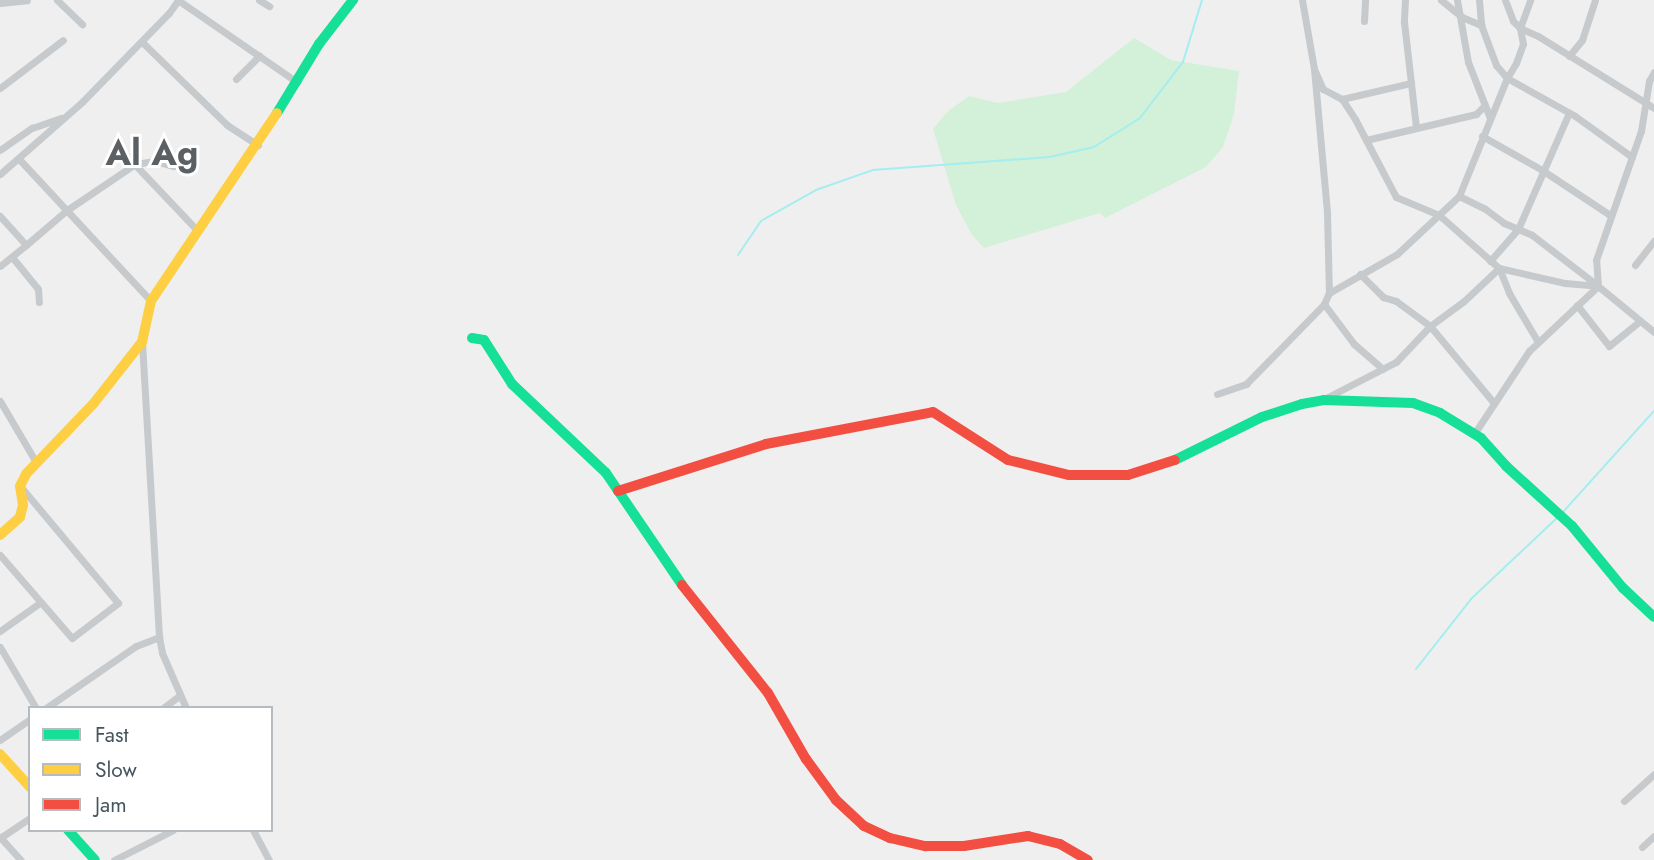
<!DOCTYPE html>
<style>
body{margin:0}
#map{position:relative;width:1654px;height:860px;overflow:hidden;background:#f0efef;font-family:Jost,sans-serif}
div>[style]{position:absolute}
.green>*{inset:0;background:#d2f1d8}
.stream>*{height:2px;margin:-1px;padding:0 1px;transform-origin:1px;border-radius:1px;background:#a4edf0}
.street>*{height:7px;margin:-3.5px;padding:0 3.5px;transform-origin:3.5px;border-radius:3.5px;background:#c6cacc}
.fast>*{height:10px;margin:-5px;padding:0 5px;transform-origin:5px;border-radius:5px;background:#16e098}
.slow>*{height:10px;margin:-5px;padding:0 5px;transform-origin:5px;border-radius:5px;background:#ffcf43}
.jam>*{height:10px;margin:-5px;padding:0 5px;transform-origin:5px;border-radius:5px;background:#f24e42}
span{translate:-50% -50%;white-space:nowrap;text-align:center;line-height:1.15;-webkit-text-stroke:6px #fff;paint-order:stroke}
.district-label{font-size:35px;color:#5a6064;font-weight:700}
.legend{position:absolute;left:28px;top:706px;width:245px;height:126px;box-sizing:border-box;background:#fff;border:2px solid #b5bbbe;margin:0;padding:9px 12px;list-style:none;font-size:21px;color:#45555d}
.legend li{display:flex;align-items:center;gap:14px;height:35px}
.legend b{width:35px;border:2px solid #b5bbbe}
</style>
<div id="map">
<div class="green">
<div style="clip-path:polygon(1134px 38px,1171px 60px,1239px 71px,1234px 114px,1223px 147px,1206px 167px,1105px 218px,1100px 213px,984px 248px,972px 235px,956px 205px,933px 129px,947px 112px,969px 96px,998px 103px,1066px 92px)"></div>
</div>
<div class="stream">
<div style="left:738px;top:255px;width:41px;rotate:-55.9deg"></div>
<div style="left:761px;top:221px;width:63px;rotate:-29.4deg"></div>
<div style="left:816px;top:190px;width:60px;rotate:-19.3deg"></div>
<div style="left:873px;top:170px;width:177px;rotate:-4.2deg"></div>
<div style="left:1050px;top:157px;width:45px;rotate:-12.8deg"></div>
<div style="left:1094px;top:147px;width:54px;rotate:-32.2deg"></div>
<div style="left:1140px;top:118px;width:71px;rotate:-52.5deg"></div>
<div style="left:1183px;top:62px;width:65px;rotate:-73deg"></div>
<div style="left:1563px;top:512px;width:136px;rotate:-48deg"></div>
<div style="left:1416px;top:669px;width:89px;rotate:-51.8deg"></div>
<div style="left:1471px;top:599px;width:118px;rotate:-43.3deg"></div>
</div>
<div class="street">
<div style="left:57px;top:0;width:35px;rotate:44deg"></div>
<div style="left:259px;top:0;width:12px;rotate:31deg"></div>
<div style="left:1302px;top:0;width:70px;rotate:80.1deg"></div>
<div style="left:1314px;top:69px;width:145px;rotate:84.8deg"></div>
<div style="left:1327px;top:213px;width:80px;rotate:88.6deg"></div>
<div style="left:1405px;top:0;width:22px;rotate:93deg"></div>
<div style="left:1404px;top:22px;width:106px;rotate:83.5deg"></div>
<div style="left:1441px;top:0;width:27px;rotate:39deg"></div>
<div style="left:1462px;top:17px;width:21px;rotate:23deg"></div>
<div style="left:1457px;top:0;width:63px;rotate:79.9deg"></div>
<div style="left:1468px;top:62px;width:60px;rotate:68.6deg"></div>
<div style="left:1479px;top:0;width:25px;rotate:85deg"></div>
<div style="left:1481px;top:25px;width:43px;rotate:69.4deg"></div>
<div style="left:1496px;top:65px;width:17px;rotate:50deg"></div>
<div style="left:1507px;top:78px;width:78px;rotate:29.2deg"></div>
<div style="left:1575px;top:116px;width:70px;rotate:35.7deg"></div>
<div style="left:1505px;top:0;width:22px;rotate:69deg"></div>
<div style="left:1513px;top:21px;width:10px;rotate:45deg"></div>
<div style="left:1520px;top:28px;width:20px;rotate:24deg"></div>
<div style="left:1538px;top:36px;width:137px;rotate:31.8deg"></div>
<div style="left:0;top:3px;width:27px;rotate:-6deg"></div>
<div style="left:1364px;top:21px;width:21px;rotate:-87deg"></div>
<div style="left:142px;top:42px;width:119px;rotate:44.3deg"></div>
<div style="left:227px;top:125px;width:37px;rotate:33deg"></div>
<div style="left:1569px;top:56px;width:21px;rotate:-51deg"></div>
<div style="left:1582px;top:40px;width:42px;rotate:-72deg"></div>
<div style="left:1314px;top:69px;width:22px;rotate:66deg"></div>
<div style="left:1323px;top:89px;width:21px;rotate:28deg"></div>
<div style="left:1342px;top:99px;width:24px;rotate:57deg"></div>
<div style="left:1355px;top:119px;width:88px;rotate:62.3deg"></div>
<div style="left:1396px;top:197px;width:47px;rotate:22.7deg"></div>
<div style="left:1439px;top:215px;width:80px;rotate:41.5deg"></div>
<div style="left:1499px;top:268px;width:68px;rotate:12.8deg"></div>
<div style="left:1565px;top:283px;width:33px;rotate:5deg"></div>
<div style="left:1598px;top:286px;width:72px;rotate:39.4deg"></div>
<div style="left:236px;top:79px;width:33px;rotate:-45deg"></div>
<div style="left:0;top:88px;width:79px;rotate:-37.3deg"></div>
<div style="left:1342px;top:99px;width:71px;rotate:-13.1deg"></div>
<div style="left:1482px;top:136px;width:69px;rotate:29.5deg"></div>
<div style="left:1542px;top:170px;width:82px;rotate:33.5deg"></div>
<div style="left:1366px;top:140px;width:113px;rotate:-13.3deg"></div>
<div style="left:1476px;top:114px;width:11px;rotate:-45deg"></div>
<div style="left:0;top:150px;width:39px;rotate:-35deg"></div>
<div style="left:32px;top:128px;width:31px;rotate:-19deg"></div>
<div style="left:122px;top:151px;width:110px;rotate:46.5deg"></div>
<div style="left:19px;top:159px;width:194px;rotate:47.1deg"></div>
<div style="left:0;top:174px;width:109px;rotate:-41.3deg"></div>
<div style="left:82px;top:102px;width:124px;rotate:-45.7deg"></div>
<div style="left:169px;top:13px;width:16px;rotate:-55deg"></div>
<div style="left:178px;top:0;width:145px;rotate:34.6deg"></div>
<div style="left:1459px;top:196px;width:28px;rotate:26deg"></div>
<div style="left:1484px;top:208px;width:25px;rotate:37deg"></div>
<div style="left:1504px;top:223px;width:30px;rotate:23deg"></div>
<div style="left:1532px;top:235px;width:82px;rotate:37.6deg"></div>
<div style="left:0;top:216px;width:39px;rotate:48deg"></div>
<div style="left:26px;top:245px;width:33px;rotate:141deg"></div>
<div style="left:26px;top:245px;width:54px;rotate:-40.5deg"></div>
<div style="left:67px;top:210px;width:82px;rotate:-34.1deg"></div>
<div style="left:135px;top:164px;width:20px;rotate:-9deg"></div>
<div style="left:155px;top:161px;width:19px;rotate:16deg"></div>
<div style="left:12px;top:257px;width:41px;rotate:50.9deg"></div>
<div style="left:38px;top:289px;width:13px;rotate:86deg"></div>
<div style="left:1490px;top:261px;width:43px;rotate:-48.8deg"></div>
<div style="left:1518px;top:229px;width:127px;rotate:-66.3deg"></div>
<div style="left:1635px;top:265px;width:31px;rotate:-52deg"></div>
<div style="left:1360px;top:274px;width:33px;rotate:45deg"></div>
<div style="left:1383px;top:297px;width:14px;rotate:17deg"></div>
<div style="left:1396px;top:301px;width:42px;rotate:36.3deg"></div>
<div style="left:1430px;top:326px;width:100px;rotate:50.3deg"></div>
<div style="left:1598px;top:286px;width:26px;rotate:-94deg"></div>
<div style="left:1596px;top:260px;width:137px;rotate:-70.8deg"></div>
<div style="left:1641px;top:131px;width:51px;rotate:-80.9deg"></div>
<div style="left:1649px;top:81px;width:10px;rotate:-61deg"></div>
<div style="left:1324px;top:304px;width:50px;rotate:53.1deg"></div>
<div style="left:1354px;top:344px;width:38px;rotate:41deg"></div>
<div style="left:1577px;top:305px;width:52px;rotate:52deg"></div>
<div style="left:1609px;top:346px;width:40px;rotate:-39deg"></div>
<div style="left:142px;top:342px;width:295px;rotate:86.7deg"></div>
<div style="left:159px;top:637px;width:16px;rotate:79deg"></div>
<div style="left:162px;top:653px;width:60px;rotate:66.4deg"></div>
<div style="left:1217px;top:394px;width:31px;rotate:-19deg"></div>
<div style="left:1246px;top:384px;width:112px;rotate:-45.7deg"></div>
<div style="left:1324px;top:304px;width:12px;rotate:-66deg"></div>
<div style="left:1329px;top:293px;width:78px;rotate:-29.8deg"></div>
<div style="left:1397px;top:254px;width:85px;rotate:-43.1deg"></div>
<div style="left:1459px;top:196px;width:127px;rotate:-67.9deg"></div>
<div style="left:1507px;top:78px;width:17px;rotate:-59deg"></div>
<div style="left:1516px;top:63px;width:20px;rotate:-70deg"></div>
<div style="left:1523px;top:44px;width:16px;rotate:-101deg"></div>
<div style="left:1520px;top:28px;width:30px;rotate:-70deg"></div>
<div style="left:1324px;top:399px;width:81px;rotate:-27.2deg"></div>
<div style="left:1396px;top:362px;width:50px;rotate:-46.6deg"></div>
<div style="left:1430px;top:326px;width:42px;rotate:-36.3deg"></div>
<div style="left:1464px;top:301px;width:48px;rotate:-43.3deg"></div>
<div style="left:1499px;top:268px;width:27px;rotate:68deg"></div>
<div style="left:1509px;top:293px;width:57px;rotate:59.4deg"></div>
<div style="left:0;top:401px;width:71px;rotate:59.5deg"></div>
<div style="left:1474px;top:434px;width:100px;rotate:-56.5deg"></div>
<div style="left:1529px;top:351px;width:95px;rotate:-43.3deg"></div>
<div style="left:0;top:555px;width:110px;rotate:49.1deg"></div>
<div style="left:72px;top:638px;width:58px;rotate:-37.3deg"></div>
<div style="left:118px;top:603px;width:153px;rotate:-129.9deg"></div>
<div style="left:0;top:631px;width:50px;rotate:-35.3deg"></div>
<div style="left:0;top:647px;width:71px;rotate:59.5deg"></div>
<div style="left:46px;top:708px;width:109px;rotate:-34.6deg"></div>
<div style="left:136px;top:646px;width:25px;rotate:-21deg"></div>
<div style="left:163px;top:708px;width:21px;rotate:-37deg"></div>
<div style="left:0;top:740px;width:37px;rotate:-35deg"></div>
<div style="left:1624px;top:801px;width:40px;rotate:-42deg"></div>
<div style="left:253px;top:830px;width:34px;rotate:62deg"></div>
<div style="left:0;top:837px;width:31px;rotate:48deg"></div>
<div style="left:0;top:838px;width:36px;rotate:-34deg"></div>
<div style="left:1642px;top:847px;width:16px;rotate:-43deg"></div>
<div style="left:114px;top:860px;width:66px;rotate:-27deg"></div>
</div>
<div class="fast">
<div style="left:277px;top:113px;width:81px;rotate:-58.7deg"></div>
<div style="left:319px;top:44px;width:56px;rotate:-52.3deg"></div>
<div style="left:472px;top:338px;width:12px;rotate:9deg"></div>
<div style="left:484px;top:340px;width:52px;rotate:57.5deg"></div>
<div style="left:512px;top:384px;width:129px;rotate:43.4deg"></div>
<div style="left:606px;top:473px;width:135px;rotate:55.8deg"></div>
<div style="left:1175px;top:460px;width:97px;rotate:-26.3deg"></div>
<div style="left:1262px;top:417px;width:42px;rotate:-18deg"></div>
<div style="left:1302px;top:404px;width:22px;rotate:-10deg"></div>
<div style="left:1324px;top:400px;width:89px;rotate:1.9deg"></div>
<div style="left:1413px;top:403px;width:29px;rotate:20deg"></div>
<div style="left:1440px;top:413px;width:48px;rotate:31.4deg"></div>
<div style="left:1481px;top:438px;width:38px;rotate:48deg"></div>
<div style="left:1506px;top:466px;width:89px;rotate:42.3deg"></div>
<div style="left:1572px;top:526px;width:80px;rotate:50.6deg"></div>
<div style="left:1623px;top:588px;width:42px;rotate:43.1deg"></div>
<div style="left:68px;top:830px;width:40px;rotate:48deg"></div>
</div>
<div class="slow">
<div style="left:0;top:535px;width:27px;rotate:-42deg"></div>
<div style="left:20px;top:517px;width:12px;rotate:-76deg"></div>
<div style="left:23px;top:505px;width:19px;rotate:-99deg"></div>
<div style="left:20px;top:486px;width:13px;rotate:-63deg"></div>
<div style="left:26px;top:474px;width:98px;rotate:-46.2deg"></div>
<div style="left:94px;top:403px;width:78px;rotate:-51.8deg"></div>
<div style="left:142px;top:342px;width:42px;rotate:-77.6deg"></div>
<div style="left:151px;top:301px;width:226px;rotate:-56.2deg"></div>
<div style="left:0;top:754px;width:45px;rotate:47.7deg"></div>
</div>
<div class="jam">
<div style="left:618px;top:491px;width:155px;rotate:-17.6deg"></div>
<div style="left:766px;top:444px;width:170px;rotate:-10.8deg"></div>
<div style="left:933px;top:412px;width:89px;rotate:32.6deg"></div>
<div style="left:1008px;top:460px;width:63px;rotate:13.8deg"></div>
<div style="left:1069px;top:475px;width:59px"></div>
<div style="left:1128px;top:475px;width:49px;rotate:-17.7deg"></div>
<div style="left:682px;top:585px;width:138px;rotate:51.5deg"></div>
<div style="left:768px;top:693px;width:76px;rotate:60.1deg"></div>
<div style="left:806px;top:759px;width:51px;rotate:53.8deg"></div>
<div style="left:836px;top:800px;width:38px;rotate:43deg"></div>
<div style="left:864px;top:826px;width:29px;rotate:25deg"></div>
<div style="left:890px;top:838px;width:37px;rotate:13deg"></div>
<div style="left:926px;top:846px;width:38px"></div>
<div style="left:964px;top:846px;width:65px;rotate:-8.9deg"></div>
<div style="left:1028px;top:836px;width:33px;rotate:14deg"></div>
<div style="left:1060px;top:844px;width:32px;rotate:30deg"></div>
</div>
<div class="district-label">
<span style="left:152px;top:153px">Al Ag</span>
</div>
<ul class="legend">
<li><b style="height:9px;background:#16e098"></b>Fast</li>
<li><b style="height:9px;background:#ffcf43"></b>Slow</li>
<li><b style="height:9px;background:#f24e42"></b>Jam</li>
</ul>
</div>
